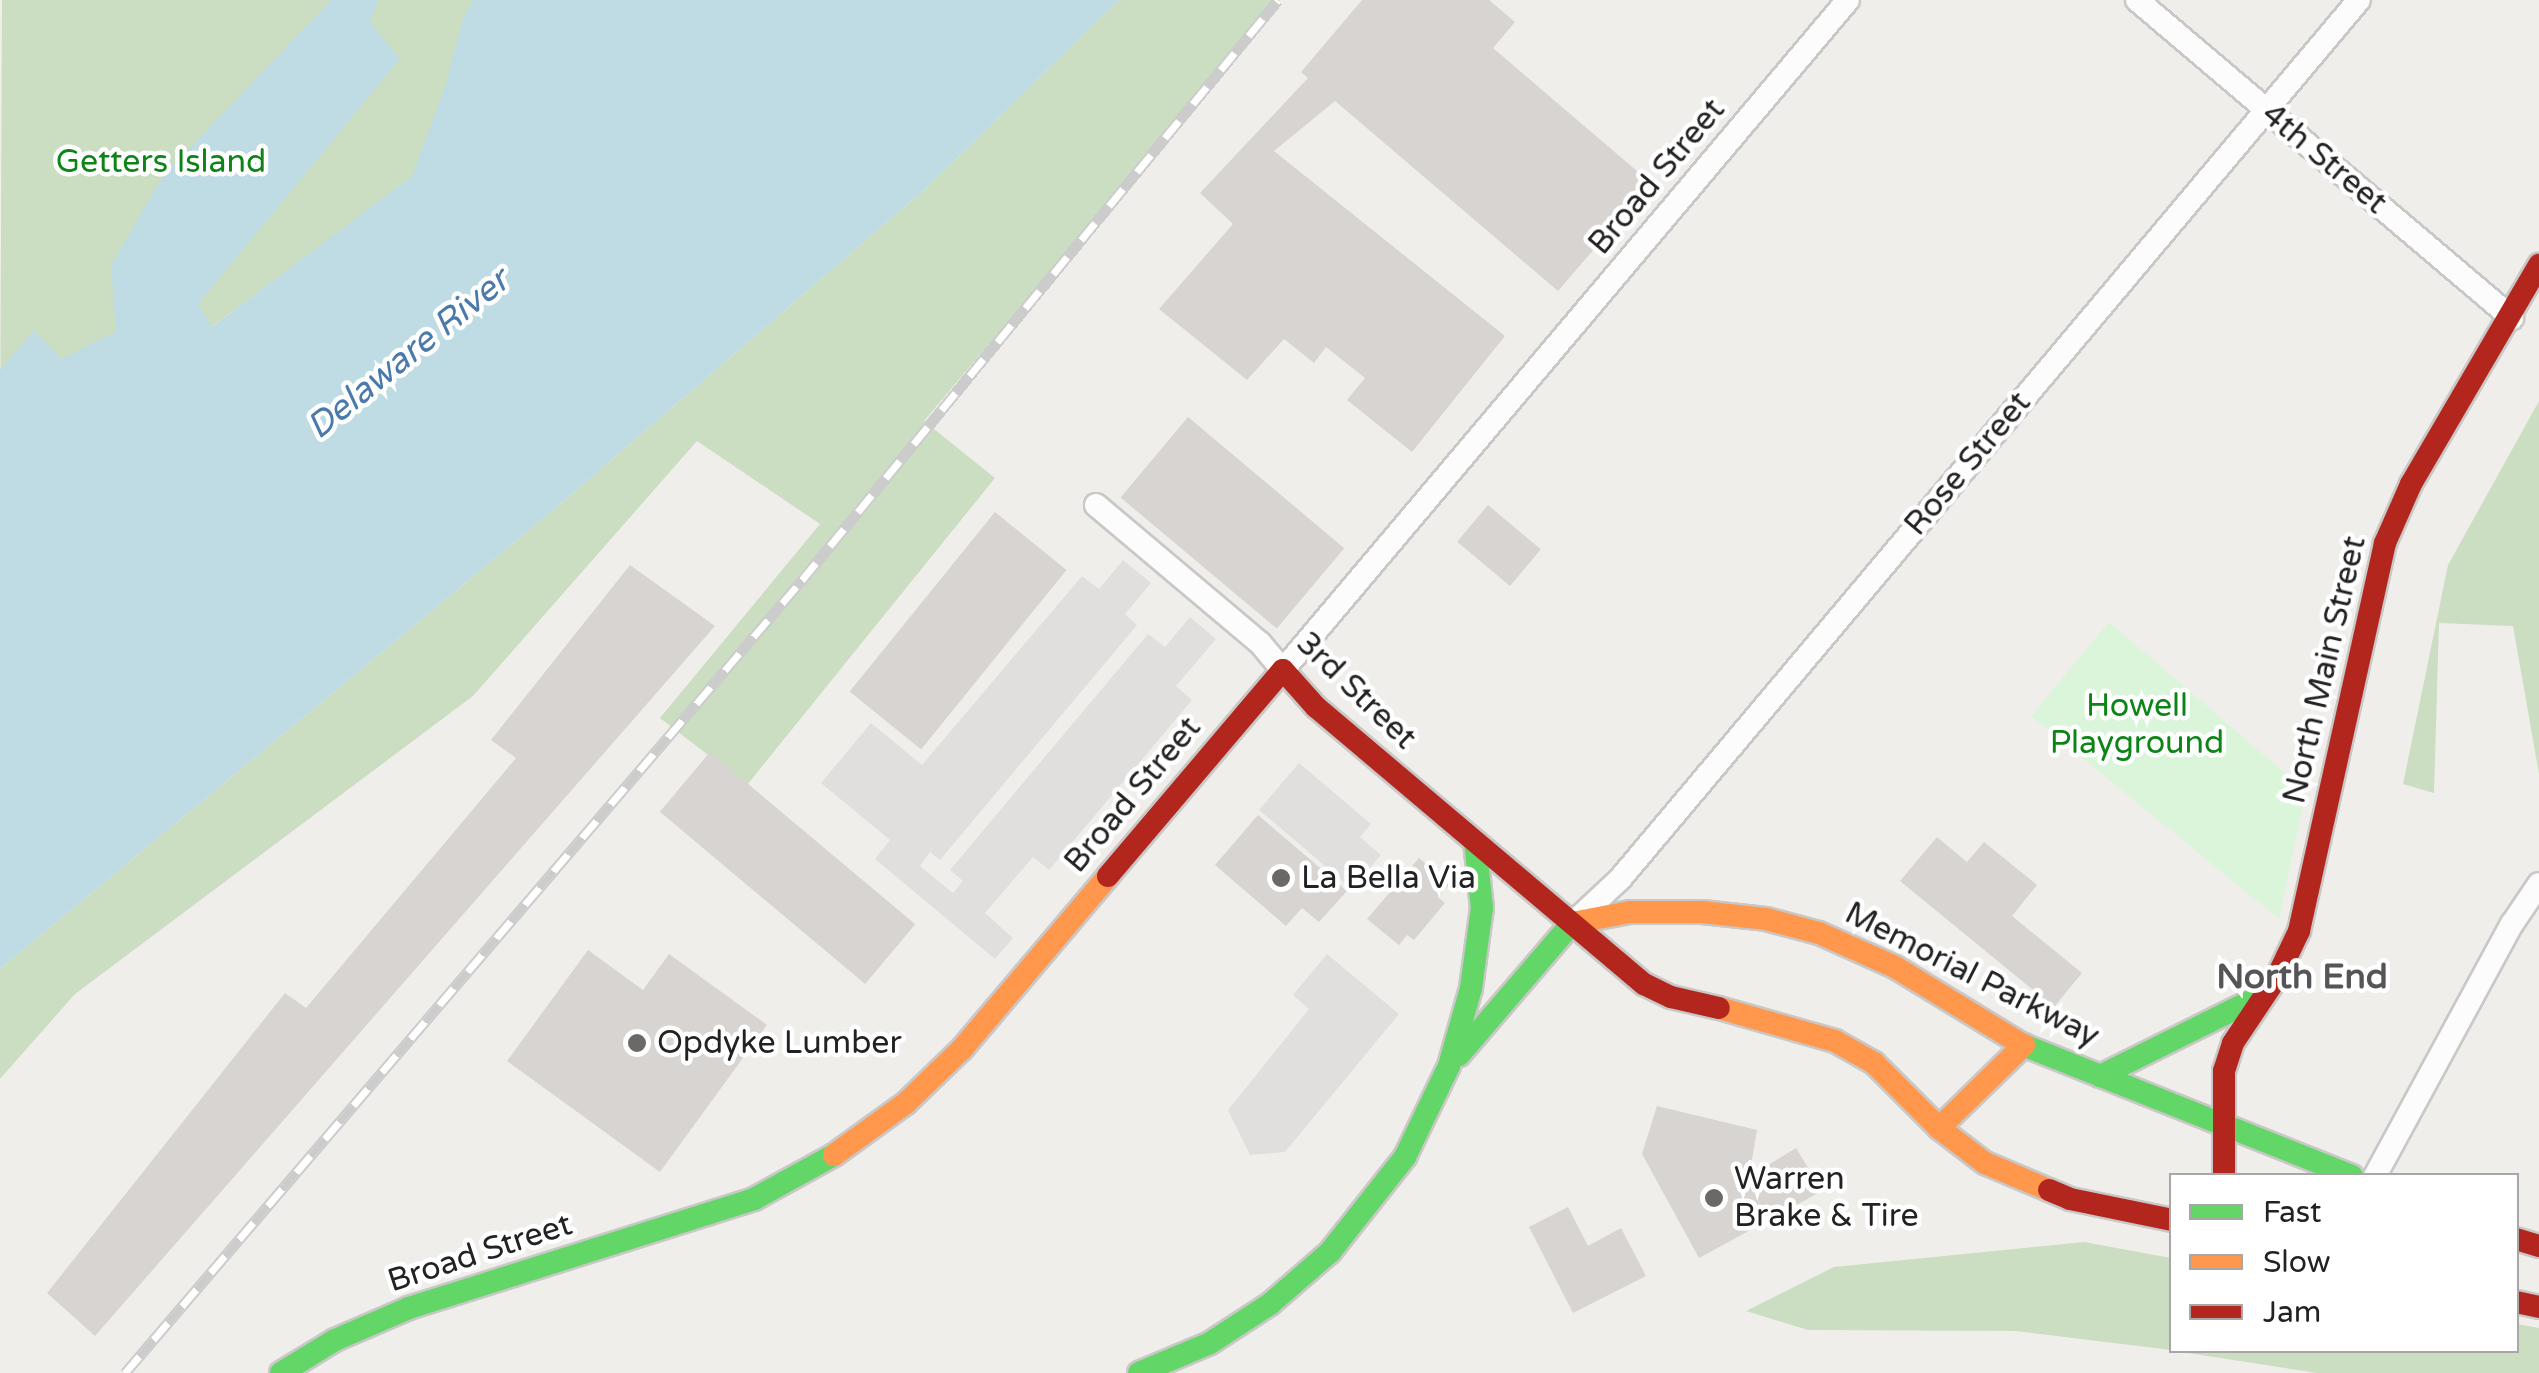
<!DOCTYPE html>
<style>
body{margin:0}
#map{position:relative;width:2539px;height:1373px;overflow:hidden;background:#f0eeeb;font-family:"Varela Round",sans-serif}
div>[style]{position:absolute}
.forest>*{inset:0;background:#cbdec1}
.park>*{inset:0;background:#daf5da}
.parking>*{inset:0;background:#e0dfde}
.water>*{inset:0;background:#bfdbe3}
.building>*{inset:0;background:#d7d4d2;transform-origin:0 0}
.roads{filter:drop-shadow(2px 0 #c9c8c7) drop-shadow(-2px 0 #c9c8c7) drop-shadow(0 2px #c9c8c7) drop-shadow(0 -2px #c9c8c7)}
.street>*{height:22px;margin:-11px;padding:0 11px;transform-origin:11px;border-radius:11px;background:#fdfcfc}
.fast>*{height:22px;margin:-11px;padding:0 11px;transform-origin:11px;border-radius:11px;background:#63d668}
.slow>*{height:22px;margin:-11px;padding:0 11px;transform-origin:11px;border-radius:11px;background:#ff974d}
.jam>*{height:22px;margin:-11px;padding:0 11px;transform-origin:11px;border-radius:11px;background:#b3261e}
.rail>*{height:11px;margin-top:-5.5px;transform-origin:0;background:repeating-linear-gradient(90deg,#fff 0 22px,#ccc 0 44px);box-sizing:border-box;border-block:2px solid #ccc}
.dots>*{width:28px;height:28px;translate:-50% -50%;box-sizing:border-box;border:5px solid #fff;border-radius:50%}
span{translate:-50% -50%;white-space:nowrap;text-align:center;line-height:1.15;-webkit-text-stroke:9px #fff;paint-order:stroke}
.street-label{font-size:32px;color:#222}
.park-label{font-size:32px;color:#0c8416}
.poi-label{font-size:32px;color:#222}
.left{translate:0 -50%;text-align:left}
.water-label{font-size:35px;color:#4a7aab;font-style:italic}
.neighbourhood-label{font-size:35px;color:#555;font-weight:700}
.legend{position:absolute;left:2169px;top:1173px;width:350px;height:180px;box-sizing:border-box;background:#fff;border:2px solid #a7a7a7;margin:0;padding:12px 18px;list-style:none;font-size:30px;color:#222}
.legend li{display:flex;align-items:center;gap:20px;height:50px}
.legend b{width:50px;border:2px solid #a7a7a7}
</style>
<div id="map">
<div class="forest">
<div style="clip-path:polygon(2px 0,608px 0,589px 42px,338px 233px,85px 421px,0 458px)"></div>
<div style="clip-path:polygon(1119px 0,1280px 0,924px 421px,995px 478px,747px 785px,660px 718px,820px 524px,697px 441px,473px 696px,75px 994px,0 1079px,0 969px,559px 505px,923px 191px)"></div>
<div style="clip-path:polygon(2539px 401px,2539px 774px,2513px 626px,2439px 623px,2434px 793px,2403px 784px,2448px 565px)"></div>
<div style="clip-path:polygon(2084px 1242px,2171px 1258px,2171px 1350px,2016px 1331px,1808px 1330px,1746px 1311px,1834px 1267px)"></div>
<div style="clip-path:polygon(2517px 1324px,2539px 1328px,2539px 1373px,2317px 1373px,2175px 1351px,2516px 1350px)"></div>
</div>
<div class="park">
<div style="clip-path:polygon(2109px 622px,2306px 791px,2279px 919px,2031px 716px)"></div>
</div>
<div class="parking">
<div style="clip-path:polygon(1123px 560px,1151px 583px,1125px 614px,1137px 625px,940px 860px,930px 852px,920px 866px,953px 893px,963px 881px,950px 870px,1148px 634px,1165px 647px,1190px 617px,1216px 639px,1176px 686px,1192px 700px,1049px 870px,1033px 857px,985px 913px,1013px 938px,995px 959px,875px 859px,890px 840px,821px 783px,871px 723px,922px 765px,1082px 576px,1099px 589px)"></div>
<div style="clip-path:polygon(1299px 763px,1371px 824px,1360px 837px,1381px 855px,1352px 889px,1259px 810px)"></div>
<div style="clip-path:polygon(1327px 954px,1399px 1014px,1285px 1152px,1250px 1155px,1228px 1110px,1309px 1009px,1293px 995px)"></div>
</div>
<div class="water">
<div style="clip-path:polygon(331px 0,378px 0,370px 22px,400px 59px,198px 304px,212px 327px,412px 176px,445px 87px,463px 18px,473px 0,1119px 0,923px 191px,559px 505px,0 969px,0 370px,34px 330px,62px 359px,116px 331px,111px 266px,162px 177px)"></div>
</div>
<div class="building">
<div style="clip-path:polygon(1362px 0,1489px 0,1515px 22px,1493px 48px,1651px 183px,1558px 291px,1335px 101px,1274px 151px,1505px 336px,1412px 452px,1347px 400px,1365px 378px,1326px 347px,1314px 363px,1284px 339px,1247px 380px,1159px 309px,1233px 224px,1200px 193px,1308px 78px,1301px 72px)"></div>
<div style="left:1188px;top:417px;width:204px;height:105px;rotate:40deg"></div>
<div style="left:1488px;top:505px;width:69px;height:48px;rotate:40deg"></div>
<div style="left:995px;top:512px;width:92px;height:231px;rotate:39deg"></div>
<div style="clip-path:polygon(630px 565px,715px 626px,95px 1336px,47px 1293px,285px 993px,306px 1008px,516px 758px,491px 740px)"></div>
<div style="left:710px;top:752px;width:268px;height:78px;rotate:40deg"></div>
<div style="clip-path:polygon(1258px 815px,1347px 891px,1319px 922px,1302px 908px,1286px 926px,1215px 865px)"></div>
<div style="clip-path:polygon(1937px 837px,1967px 862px,1984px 842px,2037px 885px,2012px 916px,2082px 973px,2054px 1007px,1900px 881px)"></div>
<div style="clip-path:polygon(1419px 858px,1450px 884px,1438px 897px,1445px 903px,1414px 940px,1407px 935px,1399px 945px,1367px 919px)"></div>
<div style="clip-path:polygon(588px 950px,643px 990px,669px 954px,767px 1025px,660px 1172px,507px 1061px)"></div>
<div style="clip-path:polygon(1657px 1106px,1757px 1130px,1749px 1177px,1796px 1148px,1822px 1191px,1699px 1258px,1642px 1154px)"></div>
<div style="clip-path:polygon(1568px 1207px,1588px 1246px,1621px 1228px,1646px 1276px,1573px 1313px,1529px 1227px)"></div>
</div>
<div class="roads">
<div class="street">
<div style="left:2137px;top:0;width:492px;rotate:40.3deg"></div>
<div style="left:1096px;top:505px;width:214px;rotate:40.1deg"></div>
<div style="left:1260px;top:643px;width:35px;rotate:50deg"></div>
<div style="left:1283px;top:670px;width:876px;rotate:-49.86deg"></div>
<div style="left:1574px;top:922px;width:63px;rotate:-43.1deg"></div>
<div style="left:1620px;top:879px;width:1148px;rotate:-49.95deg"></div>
<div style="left:2375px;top:1176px;width:287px;rotate:-61.5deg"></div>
<div style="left:2512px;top:924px;width:48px;rotate:-56deg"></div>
</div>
<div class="fast">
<div style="left:2023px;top:1045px;width:354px;rotate:21.7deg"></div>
<div style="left:1459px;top:1055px;width:174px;rotate:-49.4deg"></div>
<div style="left:2100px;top:1076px;width:180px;rotate:-26.4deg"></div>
<div style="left:281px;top:1373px;width:63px;rotate:-31.4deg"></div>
<div style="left:335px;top:1340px;width:81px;rotate:-23.4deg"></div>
<div style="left:409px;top:1308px;width:362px;rotate:-17.5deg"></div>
<div style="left:754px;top:1199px;width:91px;rotate:-28.8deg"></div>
<div style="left:1139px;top:1373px;width:77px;rotate:-22.9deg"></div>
<div style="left:1210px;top:1343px;width:72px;rotate:-33deg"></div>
<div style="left:1270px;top:1304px;width:79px;rotate:-40.9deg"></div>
<div style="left:1330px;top:1252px;width:121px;rotate:-51.7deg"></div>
<div style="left:1405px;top:1157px;width:101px;rotate:-64.2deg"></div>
<div style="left:1449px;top:1066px;width:81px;rotate:-74.2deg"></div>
<div style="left:1471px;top:988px;width:81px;rotate:-82.2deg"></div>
<div style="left:1482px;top:908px;width:67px;rotate:-96deg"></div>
</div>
<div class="slow">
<div style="left:1572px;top:923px;width:59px;rotate:-10.7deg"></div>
<div style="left:1630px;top:912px;width:72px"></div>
<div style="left:1702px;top:912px;width:64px;rotate:6.2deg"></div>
<div style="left:1766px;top:919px;width:55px;rotate:14.8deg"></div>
<div style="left:1819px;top:933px;width:83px;rotate:24.1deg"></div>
<div style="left:1895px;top:967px;width:150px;rotate:31.4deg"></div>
<div style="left:1719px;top:1008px;width:121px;rotate:15.9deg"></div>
<div style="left:1835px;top:1041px;width:45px;rotate:29.4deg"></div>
<div style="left:1874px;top:1063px;width:92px;rotate:45deg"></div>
<div style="left:1939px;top:1128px;width:58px;rotate:37.3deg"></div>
<div style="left:1985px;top:1163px;width:69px;rotate:22.9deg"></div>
<div style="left:1939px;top:1128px;width:119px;rotate:-44.3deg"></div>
<div style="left:834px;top:1155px;width:89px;rotate:-35.8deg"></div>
<div style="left:906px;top:1103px;width:78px;rotate:-44deg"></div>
<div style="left:962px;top:1049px;width:226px;rotate:-49.8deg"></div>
</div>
<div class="jam">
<div style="left:1108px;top:876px;width:270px;rotate:-49.7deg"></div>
<div style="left:1283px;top:670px;width:50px;rotate:48.3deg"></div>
<div style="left:1316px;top:707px;width:429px;rotate:40.2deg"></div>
<div style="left:1644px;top:984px;width:30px;rotate:26deg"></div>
<div style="left:1671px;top:997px;width:49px;rotate:12.9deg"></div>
<div style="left:2224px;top:1176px;width:105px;rotate:-90deg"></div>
<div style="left:2224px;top:1071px;width:29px;rotate:-72deg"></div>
<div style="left:2233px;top:1043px;width:79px;rotate:-56.3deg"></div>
<div style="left:2277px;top:977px;width:51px;rotate:-64.4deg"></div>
<div style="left:2299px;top:931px;width:397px;rotate:-77.5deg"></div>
<div style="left:2385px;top:543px;width:64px;rotate:-66.2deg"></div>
<div style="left:2411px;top:484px;width:254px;rotate:-59.7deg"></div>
<div style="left:2049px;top:1190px;width:23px;rotate:23deg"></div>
<div style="left:2070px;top:1199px;width:104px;rotate:11.6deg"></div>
<div style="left:2516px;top:1239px;width:24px;rotate:17deg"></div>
<div style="left:2516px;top:1302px;width:24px;rotate:12deg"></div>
</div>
</div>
<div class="rail">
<div style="left:125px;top:1373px;width:1043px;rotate:-49.51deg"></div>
<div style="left:802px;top:580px;width:750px;rotate:-50.62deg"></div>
</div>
<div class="dots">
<div style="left:1281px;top:878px;background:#6a6968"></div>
<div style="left:637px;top:1043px;background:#6a6968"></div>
<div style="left:1714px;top:1198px;background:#6a6968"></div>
</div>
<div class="street-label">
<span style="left:2324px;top:159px;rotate:40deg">4th Street</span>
<span style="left:1657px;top:177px;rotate:-50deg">Broad Street</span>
<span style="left:1968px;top:464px;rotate:-50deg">Rose Street</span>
<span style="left:2325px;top:670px;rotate:-77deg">North Main Street</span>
<span style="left:1356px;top:691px;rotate:44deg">3rd Street</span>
<span style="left:1133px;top:795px;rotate:-50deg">Broad Street</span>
<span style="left:1972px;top:975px;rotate:27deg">Memorial Parkway</span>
<span style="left:480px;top:1253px;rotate:-18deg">Broad Street</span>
</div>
<div class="park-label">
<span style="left:161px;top:162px">Getters Island</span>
<span style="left:2137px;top:725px">Howell<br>Playground</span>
</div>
<div class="poi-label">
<span class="left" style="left:1301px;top:878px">La Bella Via</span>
<span class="left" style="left:657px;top:1043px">Opdyke Lumber</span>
<span class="left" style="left:1734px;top:1198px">Warren<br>Brake &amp; Tire</span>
</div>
<div class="water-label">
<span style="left:408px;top:354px;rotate:-39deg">Delaware River</span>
</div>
<div class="neighbourhood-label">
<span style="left:2302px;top:977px">North End</span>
</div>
<ul class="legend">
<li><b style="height:12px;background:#63d668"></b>Fast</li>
<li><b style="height:12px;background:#ff974d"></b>Slow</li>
<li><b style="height:12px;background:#b3261e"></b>Jam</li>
</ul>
</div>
